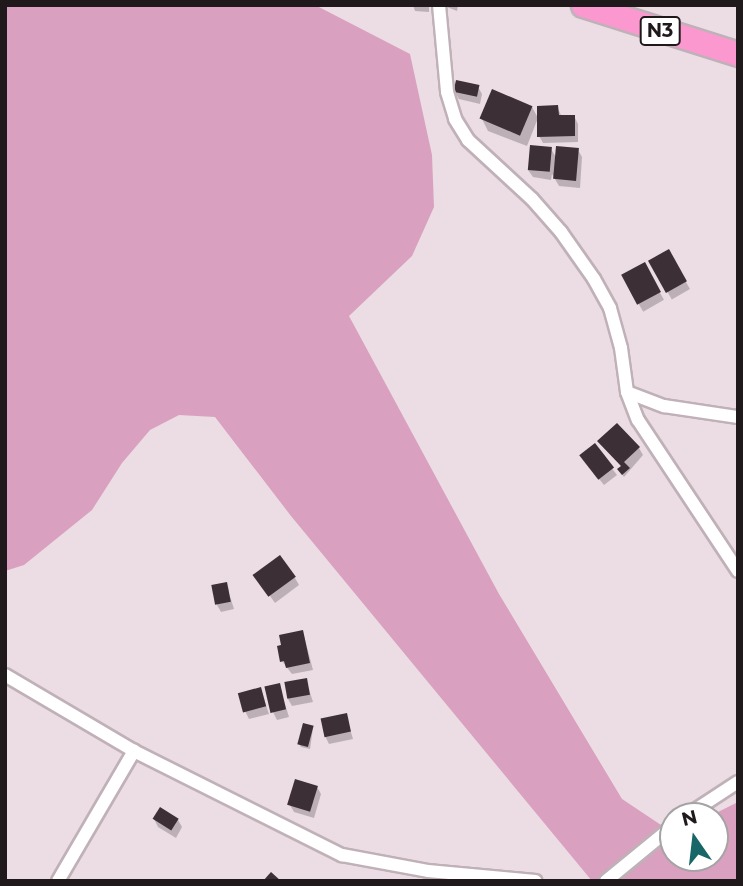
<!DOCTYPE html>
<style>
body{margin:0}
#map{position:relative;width:743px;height:886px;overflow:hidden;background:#ecdce4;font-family:Montserrat,sans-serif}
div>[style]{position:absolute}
.green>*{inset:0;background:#d9a1bf}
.shadow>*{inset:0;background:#0003;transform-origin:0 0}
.building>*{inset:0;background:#3c2f36;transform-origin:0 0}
.roads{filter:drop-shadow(2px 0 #c0b1b8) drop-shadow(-2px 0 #c0b1b8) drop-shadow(0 2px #c0b1b8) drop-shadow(0 -2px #c0b1b8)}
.street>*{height:12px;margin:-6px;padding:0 6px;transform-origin:6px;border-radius:6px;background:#fff}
.highway>*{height:23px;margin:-11.5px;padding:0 11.5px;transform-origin:11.5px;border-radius:11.5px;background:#fa98cf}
span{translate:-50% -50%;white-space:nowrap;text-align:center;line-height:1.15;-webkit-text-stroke:7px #fff;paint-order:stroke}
.shield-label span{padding:2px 5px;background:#fff;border:2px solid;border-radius:5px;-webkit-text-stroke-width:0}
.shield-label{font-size:19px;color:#1f191c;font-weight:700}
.frame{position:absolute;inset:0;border:7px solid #1f191c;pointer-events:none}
.north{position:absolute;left:659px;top:802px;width:70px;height:70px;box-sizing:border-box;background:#fff;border:2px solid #a5a3a4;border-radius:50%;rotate:346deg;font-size:19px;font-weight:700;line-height:28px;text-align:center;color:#1f191c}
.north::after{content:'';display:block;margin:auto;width:24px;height:32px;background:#186667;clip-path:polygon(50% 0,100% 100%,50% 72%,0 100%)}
</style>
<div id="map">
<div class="green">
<div style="clip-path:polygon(5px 5px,315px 5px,410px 54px,432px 155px,434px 207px,412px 256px,349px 316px,499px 594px,622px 799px,673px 833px,673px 858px,715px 858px,715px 816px,710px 816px,738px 802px,738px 881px,592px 881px,291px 516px,215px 417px,179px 415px,150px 430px,122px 463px,92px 510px,24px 565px,5px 571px)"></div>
</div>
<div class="shadow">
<div style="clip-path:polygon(413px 5px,429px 5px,429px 12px,415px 11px)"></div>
<div style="clip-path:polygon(442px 5px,458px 5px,457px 11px)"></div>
<div style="clip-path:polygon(478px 87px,482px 94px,480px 104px,459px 99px,455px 92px)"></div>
<div style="clip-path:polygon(532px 107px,538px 118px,527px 146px,488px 131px,482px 119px)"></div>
<div style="clip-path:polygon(557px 107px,562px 117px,574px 116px,578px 124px,578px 142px,543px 143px,539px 136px)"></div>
<div style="clip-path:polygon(551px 149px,557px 159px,578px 150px,582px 157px,580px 188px,559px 186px,552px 174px,551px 180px,533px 177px,528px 170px)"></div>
<div style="left:668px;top:251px;width:44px;height:21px;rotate:60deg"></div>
<div style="left:644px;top:265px;width:40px;height:24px;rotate:60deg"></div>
<div style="clip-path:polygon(600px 441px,639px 448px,643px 455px,624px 477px,621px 473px,622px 467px)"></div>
<div style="clip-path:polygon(595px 446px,617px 475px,604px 485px,586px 463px)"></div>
<div style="clip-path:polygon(295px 578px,299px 585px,275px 603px,260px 582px)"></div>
<div style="clip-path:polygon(226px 584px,234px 609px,221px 612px,217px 605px)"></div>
<div style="clip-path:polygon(303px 632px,313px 670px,292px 674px,282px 661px)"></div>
<div style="clip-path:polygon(306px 680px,313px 702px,292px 706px,288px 699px)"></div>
<div style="clip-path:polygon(279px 685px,289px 717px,277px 720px,273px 712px)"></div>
<div style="clip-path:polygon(260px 689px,269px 714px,249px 719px,245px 711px)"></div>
<div style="clip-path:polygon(346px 715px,353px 739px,329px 744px,325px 736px)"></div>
<div style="clip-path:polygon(313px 728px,310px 749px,301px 747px,299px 744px)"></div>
<div style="clip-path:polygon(317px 787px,321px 794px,314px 818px,294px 812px,290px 805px)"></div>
<div style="clip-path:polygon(154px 819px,178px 820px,182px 827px,176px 838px,158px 827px)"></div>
</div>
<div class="building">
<div style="left:456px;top:80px;width:24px;height:12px;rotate:12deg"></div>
<div style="left:492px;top:89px;width:44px;height:32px;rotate:23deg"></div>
<div style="clip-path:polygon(558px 105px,559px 115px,575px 115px,575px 136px,537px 137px,537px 106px)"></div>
<div style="left:530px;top:145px;width:22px;height:25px;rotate:5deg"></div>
<div style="left:556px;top:146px;width:23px;height:33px;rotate:5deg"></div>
<div style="left:669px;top:249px;width:37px;height:24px;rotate:61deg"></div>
<div style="left:645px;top:262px;width:34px;height:27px;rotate:62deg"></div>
<div style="clip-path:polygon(617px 423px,640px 447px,624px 462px,630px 468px,622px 475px,617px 469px,621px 466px,597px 441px)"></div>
<div style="left:595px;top:443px;width:31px;height:20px;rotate:52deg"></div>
<div style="left:280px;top:555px;width:27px;height:34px;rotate:54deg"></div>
<div style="left:227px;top:582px;width:20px;height:16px;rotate:79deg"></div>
<div style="clip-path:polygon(303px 630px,310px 663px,286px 668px,284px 661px,280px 662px,277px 646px,281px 645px,279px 635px)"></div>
<div style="left:307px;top:678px;width:17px;height:23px;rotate:80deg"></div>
<div style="left:280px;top:683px;width:27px;height:16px;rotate:77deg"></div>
<div style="left:261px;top:687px;width:20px;height:24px;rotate:75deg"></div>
<div style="left:347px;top:713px;width:19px;height:27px;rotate:78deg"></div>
<div style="left:303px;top:723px;width:11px;height:22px;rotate:15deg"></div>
<div style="left:295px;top:779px;width:24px;height:27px;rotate:17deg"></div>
<div style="left:160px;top:807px;width:22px;height:14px;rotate:32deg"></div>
<div style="clip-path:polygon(271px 872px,281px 881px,263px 881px)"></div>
</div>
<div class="roads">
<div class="street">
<div style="left:439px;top:5px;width:87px;rotate:84.7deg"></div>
<div style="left:447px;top:92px;width:28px;rotate:73deg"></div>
<div style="left:455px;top:119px;width:25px;rotate:58deg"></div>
<div style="left:468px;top:140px;width:87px;rotate:42.7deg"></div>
<div style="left:532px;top:199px;width:44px;rotate:48.7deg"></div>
<div style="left:561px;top:232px;width:57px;rotate:54.9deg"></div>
<div style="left:594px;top:279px;width:33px;rotate:61deg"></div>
<div style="left:610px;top:308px;width:41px;rotate:74.6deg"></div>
<div style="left:621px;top:348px;width:44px;rotate:82.2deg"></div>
<div style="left:627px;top:392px;width:30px;rotate:69deg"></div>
<div style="left:638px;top:420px;width:181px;rotate:56.5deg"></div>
<div style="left:627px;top:392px;width:40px;rotate:21deg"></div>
<div style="left:664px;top:406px;width:75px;rotate:8.5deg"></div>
<div style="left:5px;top:675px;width:150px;rotate:30.5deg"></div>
<div style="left:686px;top:816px;width:62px;rotate:-33.2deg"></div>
<div style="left:58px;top:881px;width:151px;rotate:-59.7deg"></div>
<div style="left:134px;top:751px;width:233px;rotate:26.6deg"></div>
<div style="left:342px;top:855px;width:87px;rotate:10.5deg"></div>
<div style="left:428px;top:871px;width:108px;rotate:5.3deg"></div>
<div style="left:606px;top:881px;width:87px;rotate:-39.4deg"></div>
</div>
<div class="highway">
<div style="left:583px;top:5px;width:163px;rotate:17.5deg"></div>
</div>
</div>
<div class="shield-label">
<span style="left:660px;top:31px">N3</span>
</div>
<div class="frame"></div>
<div class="north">N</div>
</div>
